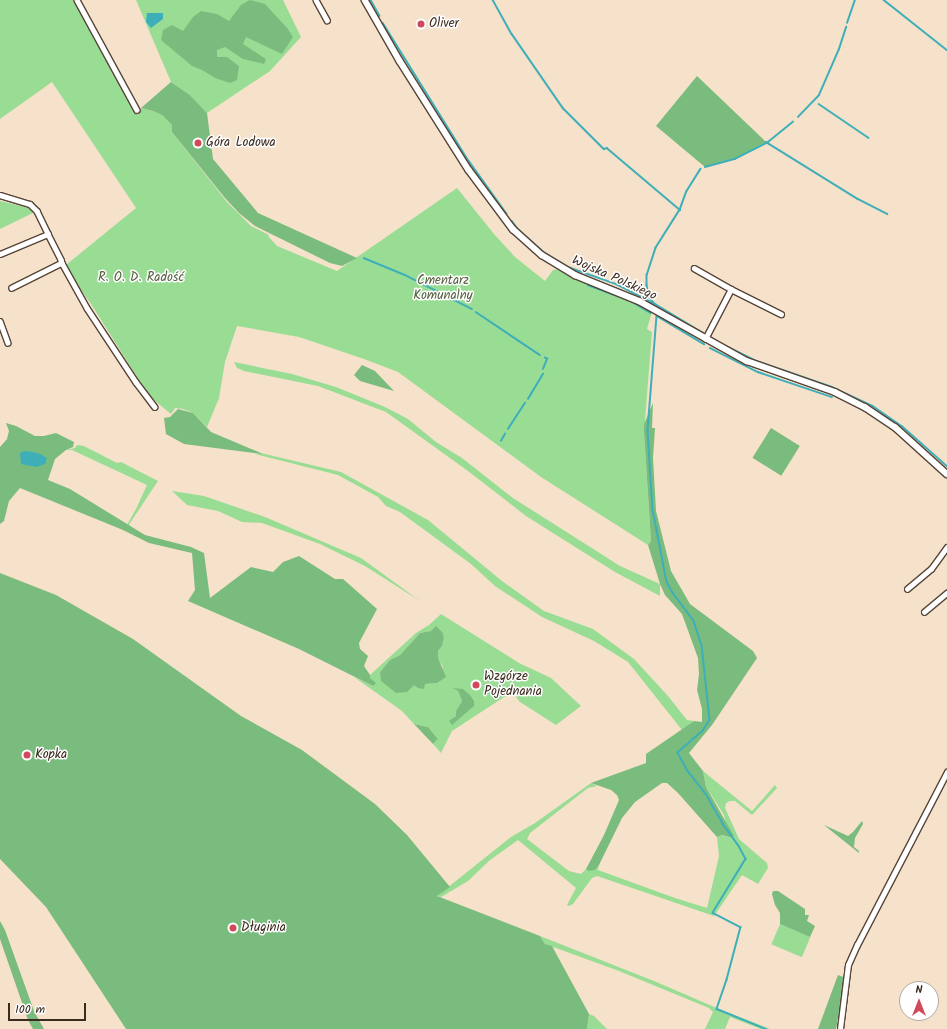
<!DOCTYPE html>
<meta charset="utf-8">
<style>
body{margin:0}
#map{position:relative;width:947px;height:1029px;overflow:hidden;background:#f6e1ca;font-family:Kalam,sans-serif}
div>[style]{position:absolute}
.green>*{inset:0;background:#99dd95;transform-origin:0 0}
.forest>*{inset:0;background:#7abc7e;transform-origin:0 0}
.water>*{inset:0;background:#3eafb8}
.stream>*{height:1.5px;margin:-0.75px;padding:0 0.75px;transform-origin:0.75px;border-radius:0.75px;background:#3eafb8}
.roads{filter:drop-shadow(1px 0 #574538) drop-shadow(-1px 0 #574538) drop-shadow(0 1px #574538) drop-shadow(0 -1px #574538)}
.minor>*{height:4.5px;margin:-2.25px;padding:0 2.25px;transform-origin:2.25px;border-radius:2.25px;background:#fff}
.tertiary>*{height:5.5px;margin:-2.75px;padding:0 2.75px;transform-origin:2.75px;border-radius:2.75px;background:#fff}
.dots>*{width:11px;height:11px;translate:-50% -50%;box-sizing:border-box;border:2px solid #fff;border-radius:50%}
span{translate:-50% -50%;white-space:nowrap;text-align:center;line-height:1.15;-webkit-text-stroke:3px #fff;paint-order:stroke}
.poi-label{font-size:13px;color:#3b2a1e}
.left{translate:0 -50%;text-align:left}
.park-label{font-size:13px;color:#576042}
.street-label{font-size:13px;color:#3b2a1e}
.north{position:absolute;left:899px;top:981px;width:40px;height:40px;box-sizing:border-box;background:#fff;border:1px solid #b1aaa5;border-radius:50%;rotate:0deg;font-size:11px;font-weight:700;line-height:16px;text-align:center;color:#3b2a1e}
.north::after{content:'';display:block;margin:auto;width:14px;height:18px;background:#d1495b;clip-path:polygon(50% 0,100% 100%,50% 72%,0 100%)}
.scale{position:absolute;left:8px;top:1003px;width:78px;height:18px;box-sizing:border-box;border:2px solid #3b2a1e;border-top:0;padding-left:5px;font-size:12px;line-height:14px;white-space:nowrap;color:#3b2a1e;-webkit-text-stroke:3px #fff;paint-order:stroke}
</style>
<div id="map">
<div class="green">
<div style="clip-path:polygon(0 0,74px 0,138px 115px,141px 108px,153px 111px,162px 115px,172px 125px,172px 132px,227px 202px,251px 226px,269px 235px,268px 236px,277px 246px,337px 271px,457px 188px,494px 234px,515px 257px,545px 281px,553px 270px,559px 269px,639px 303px,652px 312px,647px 329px,652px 332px,644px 433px,651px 541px,648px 545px,541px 477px,398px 372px,364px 359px,299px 337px,237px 326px,225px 362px,219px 398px,207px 427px,193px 413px,183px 409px,175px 408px,171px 414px,149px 396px,91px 304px,66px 269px,66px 265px,136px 208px,52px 82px,0 119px)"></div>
<div style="clip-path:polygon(136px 0,283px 0,301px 37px,270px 71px,207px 113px,190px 95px,171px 82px)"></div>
<div style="clip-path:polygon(0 201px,39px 210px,0 229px)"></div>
<div style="clip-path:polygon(234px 362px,292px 374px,336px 387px,385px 407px,408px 419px,436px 442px,462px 458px,513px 498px,620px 566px,660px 584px,660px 596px,615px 572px,526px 516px,468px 471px,386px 412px,318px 386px,244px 371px,237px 368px)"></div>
<div style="clip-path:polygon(77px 445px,84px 446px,117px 463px,121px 462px,158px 481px,128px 526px,127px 525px,136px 509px,147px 485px,72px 450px,66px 450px,75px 448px)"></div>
<div style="clip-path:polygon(261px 453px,341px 472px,428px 520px,502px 581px,544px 611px,593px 629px,634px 659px,668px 696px,687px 720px,694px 721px,682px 730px,628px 662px,594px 641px,542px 617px,495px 586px,471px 564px,400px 512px,386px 506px,378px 497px,338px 475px,255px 454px,261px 454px)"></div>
<div style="clip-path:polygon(172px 491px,204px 496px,265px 517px,361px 558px,420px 601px,365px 566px,320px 544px,262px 523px,242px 522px,218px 511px,187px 505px)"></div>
<div style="clip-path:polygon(evenodd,441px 614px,519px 663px,551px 678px,581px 706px,556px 725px,520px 702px,512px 692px,452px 731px,441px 753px,433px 744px,438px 739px,428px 727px,414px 724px,402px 711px,354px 677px,373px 686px,369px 678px,370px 675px,416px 633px,429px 625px,441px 614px,431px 631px,443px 633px,444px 638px,442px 646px,438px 651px,438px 659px,443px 667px,437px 683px,414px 685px,380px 672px,390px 660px,400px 655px,420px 633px,431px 631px,441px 614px,454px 689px,471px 696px,474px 701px,470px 709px,458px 718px,453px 724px,450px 721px,456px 716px,456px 711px,462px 701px,458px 691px,454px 689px)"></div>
<div style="clip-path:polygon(703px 771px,752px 811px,775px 785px,777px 788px,752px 815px,735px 801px,730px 801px,726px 803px,725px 808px,739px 839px,767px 863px,768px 868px,758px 884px,742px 875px,714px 916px,597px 876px,592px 878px,573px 904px,569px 906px,567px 905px,576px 888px,518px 840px,490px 860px,468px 881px,441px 897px,437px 896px,511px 837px,535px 823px,591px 783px,597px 786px,588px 788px,530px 833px,527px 839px,569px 871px,581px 874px,586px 869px,595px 870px,599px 865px,598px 870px,675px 898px,707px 908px,719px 856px,717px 837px,721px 835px,729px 837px,724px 815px,706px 787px)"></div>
<div style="left:780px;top:924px;width:33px;height:22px;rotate:23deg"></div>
<div style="clip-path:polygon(540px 936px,654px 981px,712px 1006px,770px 1029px,761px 1029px,730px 1017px,725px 1029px,705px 1029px,713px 1012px,709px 1008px,619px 971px,545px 944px)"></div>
<div style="clip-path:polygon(589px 1014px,594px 1016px,607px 1029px,587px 1029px)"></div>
</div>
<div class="forest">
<div style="clip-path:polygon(250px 0,265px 4px,288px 29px,293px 37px,282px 54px,246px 37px,243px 44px,266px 59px,264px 64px,243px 59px,225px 47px,217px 50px,217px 57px,227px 57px,239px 66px,237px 80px,230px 83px,215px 78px,202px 70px,192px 66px,161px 40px,163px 30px,172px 25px,183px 31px,193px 17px,201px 11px,217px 14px,229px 21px,241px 5px)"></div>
<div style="clip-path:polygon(697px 76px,766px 142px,735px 159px,705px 167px,656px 126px)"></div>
<div style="clip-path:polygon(171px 82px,190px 95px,207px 113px,213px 159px,258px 213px,357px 258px,342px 266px,330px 263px,255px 226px,239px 213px,225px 198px,172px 132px,172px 125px,162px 115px,153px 111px,141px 108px)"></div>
<div style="clip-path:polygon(362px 365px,375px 371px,394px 391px,360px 381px,354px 375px)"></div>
<div style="clip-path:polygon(653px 403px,652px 428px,655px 428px,653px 458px,656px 511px,671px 571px,690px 604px,753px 651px,757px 658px,712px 725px,689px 753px,703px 771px,706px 787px,734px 836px,729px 837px,722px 835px,717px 837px,678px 793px,667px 783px,662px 783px,635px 802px,622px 818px,599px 865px,595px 870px,589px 871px,586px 869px,604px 835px,619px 800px,617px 795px,611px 790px,591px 783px,646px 763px,646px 754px,694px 721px,702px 722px,702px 709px,697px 690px,699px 674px,698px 658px,682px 614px,665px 595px,660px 584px,648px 545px,651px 541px,644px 433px,644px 424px)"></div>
<div style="clip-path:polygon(178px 409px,193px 413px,211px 432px,261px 453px,261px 454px,184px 444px,166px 434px,164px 418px,170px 417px)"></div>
<div style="clip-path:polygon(6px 423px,16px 426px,35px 436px,44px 436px,56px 433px,74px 442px,73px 447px,66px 450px,55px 459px,48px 480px,70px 489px,145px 535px,191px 547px,204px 553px,210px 598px,251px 567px,273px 572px,283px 562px,299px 556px,335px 579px,343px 579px,377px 609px,359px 643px,360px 649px,368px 656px,364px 666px,370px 675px,370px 678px,376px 683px,373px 686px,299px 649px,188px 601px,195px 590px,192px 553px,149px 543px,123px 530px,20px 488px,9px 501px,4px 521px,0 524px,0 447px,7px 439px,9px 431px)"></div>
<div style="left:771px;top:428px;width:34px;height:35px;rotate:32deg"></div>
<div style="clip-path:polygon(0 573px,56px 595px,133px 639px,241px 716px,302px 750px,375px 804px,407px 835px,450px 887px,437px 896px,540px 936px,545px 944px,552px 946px,589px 1014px,587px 1029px,126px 1029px,46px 907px,0 859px)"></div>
<div style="clip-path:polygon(436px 626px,443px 633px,444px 638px,442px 646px,438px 651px,438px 658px,446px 677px,437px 683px,425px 684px,424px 689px,418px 688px,414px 685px,407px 692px,396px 693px,381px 681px,380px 672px,390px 660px,400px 655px,420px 633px,431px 631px)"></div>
<div style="clip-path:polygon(453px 688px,463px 689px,471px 696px,474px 701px,474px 706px,452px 725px,449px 721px,456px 716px,456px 711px,462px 701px,458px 691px)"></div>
<div style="clip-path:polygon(414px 724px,428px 727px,438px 739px,433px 744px)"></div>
<div style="clip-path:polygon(862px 821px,863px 824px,855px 838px,854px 847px,859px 851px,859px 853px,824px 825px,848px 836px,853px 832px)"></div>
<div style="clip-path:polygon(773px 891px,778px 891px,805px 909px,805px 915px,809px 915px,807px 921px,815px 926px,810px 937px,780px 924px,780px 913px,775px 905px,772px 894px)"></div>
<div style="clip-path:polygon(0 921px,5px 930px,34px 1011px,44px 1029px,33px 1029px,28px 1020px,0 939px)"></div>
<div style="clip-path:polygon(838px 975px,843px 977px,843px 991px,836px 1029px,818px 1029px)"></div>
</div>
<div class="water">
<div style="clip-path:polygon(147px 13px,163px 13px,163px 19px,151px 28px,146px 22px)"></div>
<div style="clip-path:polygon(25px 451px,38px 453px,47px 458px,45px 464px,36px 467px,21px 464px,20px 453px)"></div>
</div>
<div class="stream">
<div style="left:371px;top:0;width:18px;rotate:61deg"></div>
<div style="left:493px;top:0;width:39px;rotate:61deg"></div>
<div style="left:512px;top:34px;width:90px;rotate:55.4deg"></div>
<div style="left:563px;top:108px;width:58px;rotate:45deg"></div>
<div style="left:604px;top:149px;width:3px;rotate:-18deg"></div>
<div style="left:607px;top:148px;width:96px;rotate:40.3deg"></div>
<div style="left:884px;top:0;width:80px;rotate:38.4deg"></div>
<div style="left:383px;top:23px;width:163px;rotate:58.1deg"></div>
<div style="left:469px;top:161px;width:65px;rotate:54.4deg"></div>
<div style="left:847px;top:23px;width:24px;rotate:-71deg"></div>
<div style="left:819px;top:104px;width:60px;rotate:34.2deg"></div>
<div style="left:798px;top:117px;width:30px;rotate:-46deg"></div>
<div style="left:819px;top:95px;width:50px;rotate:-66.5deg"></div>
<div style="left:839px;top:49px;width:23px;rotate:-72deg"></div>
<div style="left:766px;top:142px;width:108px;rotate:31.8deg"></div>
<div style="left:858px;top:199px;width:33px;rotate:27deg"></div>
<div style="left:705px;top:167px;width:31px;rotate:-15deg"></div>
<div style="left:735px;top:159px;width:37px;rotate:-27deg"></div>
<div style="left:768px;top:142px;width:32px;rotate:-39deg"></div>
<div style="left:701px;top:169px;width:26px;rotate:122deg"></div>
<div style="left:687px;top:191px;width:20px;rotate:110deg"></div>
<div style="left:680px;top:210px;width:45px;rotate:122.3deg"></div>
<div style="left:656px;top:248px;width:28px;rotate:108deg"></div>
<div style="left:647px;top:275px;width:10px;rotate:90deg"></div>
<div style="left:647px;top:285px;width:12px;rotate:81deg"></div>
<div style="left:649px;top:297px;width:9px;rotate:49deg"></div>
<div style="left:655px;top:304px;width:58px;rotate:31deg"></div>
<div style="left:512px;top:221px;width:10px;rotate:53deg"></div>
<div style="left:518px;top:229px;width:36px;rotate:42deg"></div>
<div style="left:545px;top:253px;width:27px;rotate:31deg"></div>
<div style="left:568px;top:267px;width:51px;rotate:19.5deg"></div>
<div style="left:616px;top:284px;width:42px;rotate:27.2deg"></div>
<div style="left:364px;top:258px;width:44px;rotate:22.5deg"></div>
<div style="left:405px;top:275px;width:75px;rotate:26.9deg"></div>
<div style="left:588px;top:285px;width:46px;rotate:20.4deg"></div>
<div style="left:631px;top:301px;width:23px;rotate:31deg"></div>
<div style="left:476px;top:312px;width:77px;rotate:33.9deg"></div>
<div style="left:657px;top:316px;width:115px;rotate:94.5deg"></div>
<div style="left:648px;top:431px;width:79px;rotate:86.4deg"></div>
<div style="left:653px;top:510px;width:73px;rotate:79deg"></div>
<div style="left:667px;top:582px;width:13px;rotate:61deg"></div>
<div style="left:673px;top:593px;width:35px;rotate:53deg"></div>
<div style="left:694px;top:621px;width:25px;rotate:72deg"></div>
<div style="left:702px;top:645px;width:75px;rotate:83.9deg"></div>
<div style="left:710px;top:720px;width:13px;rotate:122deg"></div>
<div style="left:703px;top:731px;width:33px;rotate:139deg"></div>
<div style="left:678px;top:753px;width:21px;rotate:61deg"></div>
<div style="left:688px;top:771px;width:29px;rotate:52deg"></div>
<div style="left:706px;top:794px;width:34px;rotate:60deg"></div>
<div style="left:723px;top:824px;width:27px;rotate:54deg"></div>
<div style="left:739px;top:846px;width:15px;rotate:62deg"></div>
<div style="left:746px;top:859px;width:63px;rotate:121.4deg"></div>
<div style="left:713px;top:913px;width:31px;rotate:27deg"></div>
<div style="left:741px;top:927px;width:55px;rotate:104.8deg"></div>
<div style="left:727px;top:980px;width:31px;rotate:109deg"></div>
<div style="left:717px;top:1009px;width:53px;rotate:22.2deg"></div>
<div style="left:657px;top:316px;width:55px;rotate:30.8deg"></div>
<div style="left:726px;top:346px;width:34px;rotate:26deg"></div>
<div style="left:757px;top:361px;width:79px;rotate:19.1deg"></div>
<div style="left:832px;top:387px;width:45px;rotate:24.9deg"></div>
<div style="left:873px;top:406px;width:35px;rotate:35deg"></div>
<div style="left:902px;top:426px;width:60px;rotate:41.6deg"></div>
<div style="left:710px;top:348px;width:54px;rotate:26.6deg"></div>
<div style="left:758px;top:372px;width:78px;rotate:18.7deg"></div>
<div style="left:543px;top:369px;width:11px;rotate:-68deg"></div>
<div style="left:547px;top:359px;width:2px;rotate:-153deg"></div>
<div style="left:528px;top:399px;width:29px;rotate:-59deg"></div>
<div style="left:508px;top:429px;width:31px;rotate:-57deg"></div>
<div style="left:501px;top:441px;width:8px;rotate:-60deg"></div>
</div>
<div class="roads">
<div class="minor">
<div style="left:77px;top:0;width:125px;rotate:61.4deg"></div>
<div style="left:316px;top:0;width:23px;rotate:61deg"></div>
<div style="left:0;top:195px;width:31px;rotate:17deg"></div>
<div style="left:30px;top:204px;width:10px;rotate:45deg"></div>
<div style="left:37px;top:211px;width:25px;rotate:64deg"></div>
<div style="left:0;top:254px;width:52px;rotate:-22.6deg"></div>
<div style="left:48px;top:234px;width:29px;rotate:63deg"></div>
<div style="left:61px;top:260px;width:3px;rotate:72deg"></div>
<div style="left:62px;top:263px;width:56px;rotate:153.4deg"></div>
<div style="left:62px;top:263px;width:51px;rotate:60.9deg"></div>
<div style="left:87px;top:308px;width:89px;rotate:56.5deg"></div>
<div style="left:136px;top:382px;width:31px;rotate:53deg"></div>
<div style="left:694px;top:268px;width:43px;rotate:29.6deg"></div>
<div style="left:0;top:321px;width:23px;rotate:70deg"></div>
<div style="left:705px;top:339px;width:56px;rotate:-62.5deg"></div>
<div style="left:731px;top:289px;width:56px;rotate:26.6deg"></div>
<div style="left:907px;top:589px;width:31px;rotate:-40deg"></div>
<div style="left:931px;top:569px;width:27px;rotate:-54deg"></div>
<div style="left:924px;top:612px;width:30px;rotate:-40deg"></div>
<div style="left:840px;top:1029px;width:64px;rotate:-82.9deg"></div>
<div style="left:848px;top:965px;width:22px;rotate:-66deg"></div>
<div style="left:857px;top:945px;width:195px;rotate:-62.5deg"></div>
</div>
<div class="tertiary">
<div style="left:365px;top:0;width:70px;rotate:60.2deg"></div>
<div style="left:400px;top:61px;width:129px;rotate:57.7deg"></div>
<div style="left:469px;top:170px;width:74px;rotate:53.3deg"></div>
<div style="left:513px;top:229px;width:39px;rotate:42deg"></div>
<div style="left:542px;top:255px;width:39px;rotate:31deg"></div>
<div style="left:575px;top:275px;width:69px;rotate:22.1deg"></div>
<div style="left:639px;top:301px;width:124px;rotate:29.1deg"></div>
<div style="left:747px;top:361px;width:93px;rotate:19.4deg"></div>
<div style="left:835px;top:392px;width:34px;rotate:27deg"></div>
<div style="left:865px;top:407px;width:36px;rotate:34deg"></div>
<div style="left:895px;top:427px;width:70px;rotate:42.1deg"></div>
</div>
</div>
<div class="dots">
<div style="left:421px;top:24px;background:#d1495b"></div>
<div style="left:198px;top:143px;background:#d1495b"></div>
<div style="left:476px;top:685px;background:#d1495b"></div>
<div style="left:27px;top:755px;background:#d1495b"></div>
<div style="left:233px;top:928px;background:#d1495b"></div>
</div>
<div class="poi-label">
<span class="left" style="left:429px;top:24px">Oliver</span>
<span class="left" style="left:206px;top:143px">Góra Lodowa</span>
<span class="left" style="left:484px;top:685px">Wzgórze<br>Pojednania</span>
<span class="left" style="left:35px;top:755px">Kopka</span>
<span class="left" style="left:241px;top:928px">Długinia</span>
</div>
<div class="park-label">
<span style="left:141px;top:278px">R. O. D. Radość</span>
<span style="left:443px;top:289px">Cmentarz<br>Komunalny</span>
</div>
<div class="street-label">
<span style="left:614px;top:279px;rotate:24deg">Wojska Polskiego</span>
</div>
<div class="north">N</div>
<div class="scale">100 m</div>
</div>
